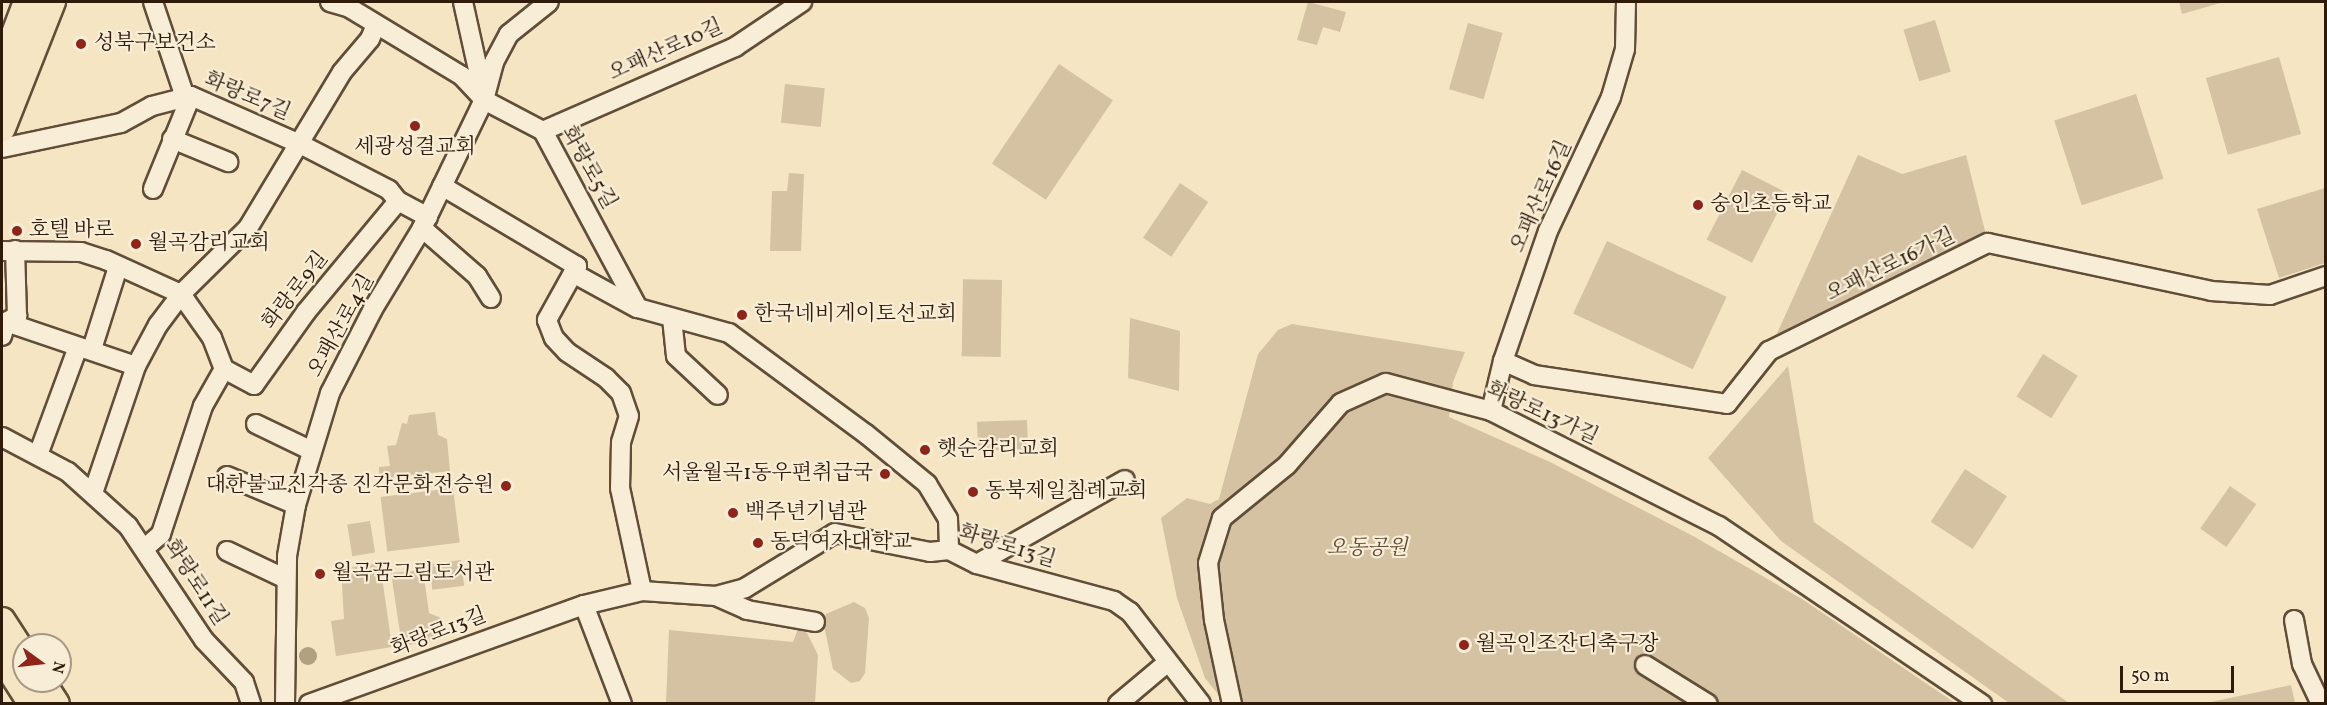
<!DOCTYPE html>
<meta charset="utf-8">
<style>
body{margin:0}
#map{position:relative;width:2327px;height:705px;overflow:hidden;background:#f5e5c2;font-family:Vollkorn,"Noto Serif KR",serif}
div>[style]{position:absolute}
.green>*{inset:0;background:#d4c2a3;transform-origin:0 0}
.water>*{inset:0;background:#b2a083}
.round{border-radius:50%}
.roads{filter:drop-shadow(2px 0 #614d38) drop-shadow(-2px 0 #614d38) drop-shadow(0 2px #614d38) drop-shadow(0 -2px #614d38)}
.minor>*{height:18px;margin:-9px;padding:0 9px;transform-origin:9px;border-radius:9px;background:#f8eed7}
.major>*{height:22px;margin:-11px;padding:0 11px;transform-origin:11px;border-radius:11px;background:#f5e5c2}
.highway>*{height:26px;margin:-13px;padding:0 13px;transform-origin:13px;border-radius:13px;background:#f5e5c2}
.dots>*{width:16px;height:16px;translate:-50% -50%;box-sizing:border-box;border:3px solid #f8eed7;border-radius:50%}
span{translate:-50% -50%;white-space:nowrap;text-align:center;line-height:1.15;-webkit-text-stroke:4.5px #f8eed7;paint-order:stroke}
.poi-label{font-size:21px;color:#301a0a}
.left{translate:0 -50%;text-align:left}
.right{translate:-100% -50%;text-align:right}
.street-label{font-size:21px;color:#301a0a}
.park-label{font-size:21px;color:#614c38;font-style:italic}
.frame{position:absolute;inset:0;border:3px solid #301a0a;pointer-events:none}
.north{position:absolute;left:12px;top:633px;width:60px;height:60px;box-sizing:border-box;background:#f8eed7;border:2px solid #a89985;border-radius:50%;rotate:105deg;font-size:16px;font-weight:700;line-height:24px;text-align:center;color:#301a0a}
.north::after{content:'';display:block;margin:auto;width:21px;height:27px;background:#8f2418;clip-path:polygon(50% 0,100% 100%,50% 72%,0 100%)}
.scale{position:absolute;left:2120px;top:666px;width:114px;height:27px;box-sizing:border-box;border:3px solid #301a0a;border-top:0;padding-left:8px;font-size:18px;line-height:21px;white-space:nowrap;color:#301a0a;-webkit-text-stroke:4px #f8eed7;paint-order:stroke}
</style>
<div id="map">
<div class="green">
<div style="clip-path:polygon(1308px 2px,1346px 12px,1340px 32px,1323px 27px,1317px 45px,1297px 40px)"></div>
<div style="clip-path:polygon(2179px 2px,2224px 2px,2182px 14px)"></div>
<div style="left:1935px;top:20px;width:54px;height:33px;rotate:73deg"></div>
<div style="left:1468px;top:23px;width:36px;height:69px;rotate:16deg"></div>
<div style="left:2279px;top:57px;width:80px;height:76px;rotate:74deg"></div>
<div style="left:1059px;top:64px;width:65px;height:120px;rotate:34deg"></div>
<div style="left:785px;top:84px;width:40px;height:39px;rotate:6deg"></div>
<div style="left:2136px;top:94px;width:89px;height:86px;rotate:72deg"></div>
<div style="clip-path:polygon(1858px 155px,1902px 174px,1966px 155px,1988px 243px,1769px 351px)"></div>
<div style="left:1742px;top:170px;width:51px;height:78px;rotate:27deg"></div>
<div style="clip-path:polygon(789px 173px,804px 174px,801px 251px,770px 251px,772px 191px,787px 191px)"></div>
<div style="left:1180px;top:183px;width:34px;height:66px;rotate:34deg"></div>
<div style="clip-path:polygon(2325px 188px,2325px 263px,2279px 278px,2257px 209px)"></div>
<div style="left:1607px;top:241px;width:132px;height:80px;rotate:25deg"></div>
<div style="left:1002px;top:280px;width:77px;height:39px;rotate:91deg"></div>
<div style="clip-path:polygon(1130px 318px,1180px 331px,1179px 391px,1128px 378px)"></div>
<div style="clip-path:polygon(1292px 324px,1465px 352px,1453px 382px,1449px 417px,1550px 462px,1693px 536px,1802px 599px,1955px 703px,1225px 703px,1205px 678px,1177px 598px,1161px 518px,1187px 498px,1210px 504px,1219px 499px,1258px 354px,1278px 330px)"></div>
<div style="left:2043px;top:354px;width:41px;height:50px;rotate:32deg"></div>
<div style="clip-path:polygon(1788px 366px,1814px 522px,2069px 703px,2009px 703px,1781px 541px,1708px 458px)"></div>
<div style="clip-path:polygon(435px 412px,438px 435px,447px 439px,450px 471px,379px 479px,379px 467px,390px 466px,387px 446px,396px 445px,402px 423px,407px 424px,409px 415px)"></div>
<div style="left:1027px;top:420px;width:29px;height:50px;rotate:88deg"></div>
<div style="left:1965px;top:469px;width:50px;height:63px;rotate:33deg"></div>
<div style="left:2230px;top:486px;width:32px;height:52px;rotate:35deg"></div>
<div style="left:453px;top:488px;width:55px;height:73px;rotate:83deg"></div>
<div style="left:370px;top:521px;width:32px;height:23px;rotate:81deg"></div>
<div style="left:461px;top:560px;width:26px;height:32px;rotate:83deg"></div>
<div style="clip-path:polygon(380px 563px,392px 647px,336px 656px,331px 621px,344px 619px,341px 569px)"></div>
<div style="clip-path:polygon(423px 570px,429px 613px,441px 618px,444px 634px,437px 640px,402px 646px,391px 573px)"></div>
<div style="clip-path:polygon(854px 602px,865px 608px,869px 618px,865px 673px,860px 681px,851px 683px,833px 669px,823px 620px,826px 614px)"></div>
<div style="clip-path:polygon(798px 629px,807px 633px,818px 655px,815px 703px,666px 703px,669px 630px,793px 642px)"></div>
<div style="clip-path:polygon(2291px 685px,2295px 703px,2206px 703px)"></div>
</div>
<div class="water">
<div class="round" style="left:299px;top:647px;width:18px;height:18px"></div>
</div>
<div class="roads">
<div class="minor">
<div style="left:153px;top:2px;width:100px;rotate:71.4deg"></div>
<div style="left:330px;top:2px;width:19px;rotate:16deg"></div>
<div style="left:348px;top:7px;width:133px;rotate:31.2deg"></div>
<div style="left:462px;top:76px;width:33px;rotate:47deg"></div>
<div style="left:484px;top:100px;width:67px;rotate:27.7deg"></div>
<div style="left:543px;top:131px;width:201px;rotate:61.8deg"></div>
<div style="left:638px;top:308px;width:94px;rotate:15.4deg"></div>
<div style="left:729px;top:333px;width:170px;rotate:36.4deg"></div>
<div style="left:866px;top:434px;width:79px;rotate:39.3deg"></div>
<div style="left:927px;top:484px;width:41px;rotate:59deg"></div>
<div style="left:948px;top:519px;width:31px;rotate:88deg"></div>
<div style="left:463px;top:2px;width:97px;rotate:77.5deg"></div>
<div style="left:543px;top:131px;width:210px;rotate:-23.6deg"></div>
<div style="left:735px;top:47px;width:81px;rotate:-33.9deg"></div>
<div style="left:172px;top:139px;width:61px;rotate:22.3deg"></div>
<div style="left:2px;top:148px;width:122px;rotate:-11.9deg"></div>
<div style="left:121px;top:123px;width:35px;rotate:-29deg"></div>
<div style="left:152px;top:106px;width:40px;rotate:-14.4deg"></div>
<div style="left:191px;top:96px;width:119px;rotate:23.8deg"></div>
<div style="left:300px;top:144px;width:100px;rotate:27.3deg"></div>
<div style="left:389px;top:190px;width:14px;rotate:51deg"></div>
<div style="left:398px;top:201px;width:34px;rotate:28deg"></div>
<div style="left:442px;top:186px;width:157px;rotate:30.7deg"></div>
<div style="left:577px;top:266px;width:62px;rotate:119.1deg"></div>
<div style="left:547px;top:320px;width:19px;rotate:69deg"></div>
<div style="left:554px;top:338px;width:19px;rotate:47deg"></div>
<div style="left:567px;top:352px;width:47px;rotate:33.7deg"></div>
<div style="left:606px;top:378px;width:21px;rotate:45deg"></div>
<div style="left:621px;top:393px;width:24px;rotate:71deg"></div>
<div style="left:629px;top:416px;width:27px;rotate:107deg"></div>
<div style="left:621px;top:442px;width:46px;rotate:91.2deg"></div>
<div style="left:620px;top:488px;width:105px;rotate:77.9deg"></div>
<div style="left:153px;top:189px;width:100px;rotate:-67.8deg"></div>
<div style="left:422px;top:228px;width:73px;rotate:41.1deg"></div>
<div style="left:477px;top:276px;width:26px;rotate:58deg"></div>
<div style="left:2px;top:251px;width:79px;rotate:0.7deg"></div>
<div style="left:81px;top:252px;width:26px;rotate:18deg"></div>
<div style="left:106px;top:260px;width:82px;rotate:24.4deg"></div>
<div style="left:181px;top:294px;width:54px;rotate:54.8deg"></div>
<div style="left:212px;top:338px;width:33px;rotate:69deg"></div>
<div style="left:224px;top:369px;width:43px;rotate:119.6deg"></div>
<div style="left:203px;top:406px;width:135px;rotate:108.2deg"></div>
<div style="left:161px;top:534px;width:21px;rotate:139deg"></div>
<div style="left:573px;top:273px;width:73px;rotate:28.7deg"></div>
<div style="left:672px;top:318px;width:38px;rotate:84deg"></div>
<div style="left:676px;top:356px;width:57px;rotate:42.9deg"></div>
<div style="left:6px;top:322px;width:137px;rotate:18.7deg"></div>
<div style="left:2px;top:336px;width:15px;rotate:-74deg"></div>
<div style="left:6px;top:322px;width:13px;rotate:-29deg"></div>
<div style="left:17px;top:316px;width:66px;rotate:-91.7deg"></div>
<div style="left:92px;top:349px;width:86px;rotate:-72.4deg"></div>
<div style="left:1503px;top:361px;width:34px;rotate:24deg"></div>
<div style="left:1534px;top:375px;width:195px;rotate:8.5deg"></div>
<div style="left:1727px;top:404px;width:68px;rotate:-51.6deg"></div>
<div style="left:1769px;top:351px;width:244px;rotate:-26.3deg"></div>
<div style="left:1988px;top:243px;width:228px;rotate:12.1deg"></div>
<div style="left:2211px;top:291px;width:59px;rotate:3.9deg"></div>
<div style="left:2270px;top:295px;width:59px;rotate:-18.7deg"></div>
<div style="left:224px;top:369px;width:34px;rotate:28deg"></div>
<div style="left:254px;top:385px;width:90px;rotate:-54.5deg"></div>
<div style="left:306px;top:312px;width:144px;rotate:-50.3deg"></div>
<div style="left:1491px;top:411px;width:51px;rotate:-76.5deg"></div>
<div style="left:1503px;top:361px;width:138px;rotate:-70.9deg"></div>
<div style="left:1548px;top:231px;width:148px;rotate:-64.8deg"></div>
<div style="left:1611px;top:97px;width:50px;rotate:-73.7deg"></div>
<div style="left:1625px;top:49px;width:47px;rotate:-88.8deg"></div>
<div style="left:256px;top:424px;width:62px;rotate:25.7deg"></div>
<div style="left:2px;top:437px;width:75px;rotate:27.9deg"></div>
<div style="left:68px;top:472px;width:81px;rotate:42deg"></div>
<div style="left:128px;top:526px;width:137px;rotate:56.3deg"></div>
<div style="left:204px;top:640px;width:58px;rotate:46.4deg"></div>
<div style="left:244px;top:682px;width:23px;rotate:72deg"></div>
<div style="left:38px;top:455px;width:115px;rotate:-69.7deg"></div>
<div style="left:227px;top:476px;width:75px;rotate:22.8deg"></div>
<div style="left:93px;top:493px;width:134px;rotate:-71.3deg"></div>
<div style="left:136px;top:366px;width:47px;rotate:-61.8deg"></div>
<div style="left:158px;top:325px;width:39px;rotate:-53deg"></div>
<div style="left:181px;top:294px;width:94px;rotate:-44.6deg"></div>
<div style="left:248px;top:228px;width:182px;rotate:-58.9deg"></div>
<div style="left:342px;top:72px;width:43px;rotate:-49.7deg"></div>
<div style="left:370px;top:39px;width:15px;rotate:-67deg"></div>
<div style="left:227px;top:551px;width:65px;rotate:25.4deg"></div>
<div style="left:977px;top:564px;width:170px;rotate:-29.6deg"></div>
<div style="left:716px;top:596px;width:34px;rotate:24deg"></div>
<div style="left:747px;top:610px;width:69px;rotate:10deg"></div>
<div style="left:584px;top:605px;width:106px;rotate:69deg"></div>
<div style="left:2294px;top:620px;width:45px;rotate:79.7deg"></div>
<div style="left:2302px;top:664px;width:44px;rotate:64.6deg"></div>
<div style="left:1645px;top:665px;width:74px;rotate:31.8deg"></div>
<div style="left:285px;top:704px;width:148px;rotate:-89.2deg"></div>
<div style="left:287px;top:556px;width:52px;rotate:-80deg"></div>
<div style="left:296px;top:505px;width:117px;rotate:-73.1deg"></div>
<div style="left:330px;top:393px;width:94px;rotate:-62.9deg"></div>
<div style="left:373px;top:309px;width:95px;rotate:-58.8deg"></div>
<div style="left:422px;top:228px;width:142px;rotate:-64.2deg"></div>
<div style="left:484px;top:100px;width:39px;rotate:-75deg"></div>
<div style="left:494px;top:62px;width:32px;rotate:-62deg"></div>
<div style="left:509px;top:34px;width:51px;rotate:-38.7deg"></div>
<div style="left:309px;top:704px;width:292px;rotate:-19.8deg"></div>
<div style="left:584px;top:605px;width:60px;rotate:-13.6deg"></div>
<div style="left:642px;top:591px;width:74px;rotate:3.9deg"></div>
<div style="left:716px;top:596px;width:30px;rotate:-15deg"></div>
<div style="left:745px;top:588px;width:105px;rotate:-31.4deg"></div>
<div style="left:835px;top:533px;width:97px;rotate:11.3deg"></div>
<div style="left:930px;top:552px;width:19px;rotate:-6deg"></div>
<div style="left:949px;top:550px;width:31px;rotate:27deg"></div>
<div style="left:977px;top:564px;width:142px;rotate:15.1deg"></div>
<div style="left:1114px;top:601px;width:19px;rotate:35deg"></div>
<div style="left:1130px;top:612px;width:116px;rotate:52.3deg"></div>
<div style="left:1118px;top:704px;width:65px;rotate:-40deg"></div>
<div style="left:1232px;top:704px;width:86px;rotate:-102.1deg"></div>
<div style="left:1214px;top:620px;width:57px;rotate:-96deg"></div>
<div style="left:1208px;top:563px;width:47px;rotate:-72.7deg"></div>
<div style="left:1222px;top:518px;width:84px;rotate:-39.2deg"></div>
<div style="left:1287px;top:465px;width:82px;rotate:-48.9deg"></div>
<div style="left:1341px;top:403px;width:49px;rotate:-24deg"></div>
<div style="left:1386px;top:383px;width:109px;rotate:14.9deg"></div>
<div style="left:1491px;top:411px;width:255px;rotate:26.8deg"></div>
<div style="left:1719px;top:526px;width:318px;rotate:34.1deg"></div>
</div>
<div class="major">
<div style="left:2px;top:87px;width:37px;rotate:-71deg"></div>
</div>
<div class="highway">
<div style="left:2px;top:68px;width:71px;rotate:-69.3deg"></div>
<div style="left:2px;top:128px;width:136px;rotate:-68.4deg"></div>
<div style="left:2px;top:621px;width:40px;rotate:57.1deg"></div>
<div style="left:2px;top:657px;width:56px;rotate:57.4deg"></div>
<div style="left:41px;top:681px;width:27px;rotate:57deg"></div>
</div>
</div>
<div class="dots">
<div style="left:81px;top:44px;background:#8f2418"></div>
<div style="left:415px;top:126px;background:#8f2418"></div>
<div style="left:1698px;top:205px;background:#8f2418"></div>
<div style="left:17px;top:231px;background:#8f2418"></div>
<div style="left:136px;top:244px;background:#8f2418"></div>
<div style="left:742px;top:315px;background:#8f2418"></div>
<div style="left:925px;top:450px;background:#8f2418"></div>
<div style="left:885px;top:474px;background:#8f2418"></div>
<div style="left:506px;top:486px;background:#8f2418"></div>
<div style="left:973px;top:492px;background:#8f2418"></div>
<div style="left:733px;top:513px;background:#8f2418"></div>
<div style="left:758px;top:543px;background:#8f2418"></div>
<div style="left:320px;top:574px;background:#8f2418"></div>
<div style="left:1464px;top:645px;background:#8f2418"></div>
</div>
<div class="poi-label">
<span class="left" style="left:94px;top:44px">성북구보건소</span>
<span style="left:415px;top:148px">세광성결교회</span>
<span class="left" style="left:1710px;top:205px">숭인초등학교</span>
<span class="left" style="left:29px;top:231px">호텔 바로</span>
<span class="left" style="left:148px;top:244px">월곡감리교회</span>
<span class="left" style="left:754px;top:315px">한국네비게이토선교회</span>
<span class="left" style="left:937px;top:450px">햇순감리교회</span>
<span class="right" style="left:873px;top:474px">서울월곡1동우편취급국</span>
<span class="right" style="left:494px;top:486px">대한불교진각종 진각문화전승원</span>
<span class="left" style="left:985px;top:492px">동북제일침례교회</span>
<span class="left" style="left:745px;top:513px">백주년기념관</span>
<span class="left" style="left:770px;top:543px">동덕여자대학교</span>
<span class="left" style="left:332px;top:574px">월곡꿈그림도서관</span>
<span class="left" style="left:1476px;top:645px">월곡인조잔디축구장</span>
</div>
<div class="street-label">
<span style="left:666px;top:51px;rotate:-24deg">오패산로10길</span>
<span style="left:247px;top:97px;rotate:23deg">화랑로7길</span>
<span style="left:588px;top:168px;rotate:61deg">화랑로5길</span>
<span style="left:1542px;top:197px;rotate:-66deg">오패산로16길</span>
<span style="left:1891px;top:266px;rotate:-26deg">오패산로16가길</span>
<span style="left:296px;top:291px;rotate:-52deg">화랑로9길</span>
<span style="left:342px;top:326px;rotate:-61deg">오패산로4길</span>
<span style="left:1542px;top:414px;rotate:25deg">화랑로13가길</span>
<span style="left:1007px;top:547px;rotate:17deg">화랑로13길</span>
<span style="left:195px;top:583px;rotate:57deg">화랑로11길</span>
<span style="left:439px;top:633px;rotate:-21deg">화랑로13길</span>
</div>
<div class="park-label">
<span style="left:1367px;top:549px">오동공원</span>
</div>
<div class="frame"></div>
<div class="north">N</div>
<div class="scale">50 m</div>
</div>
